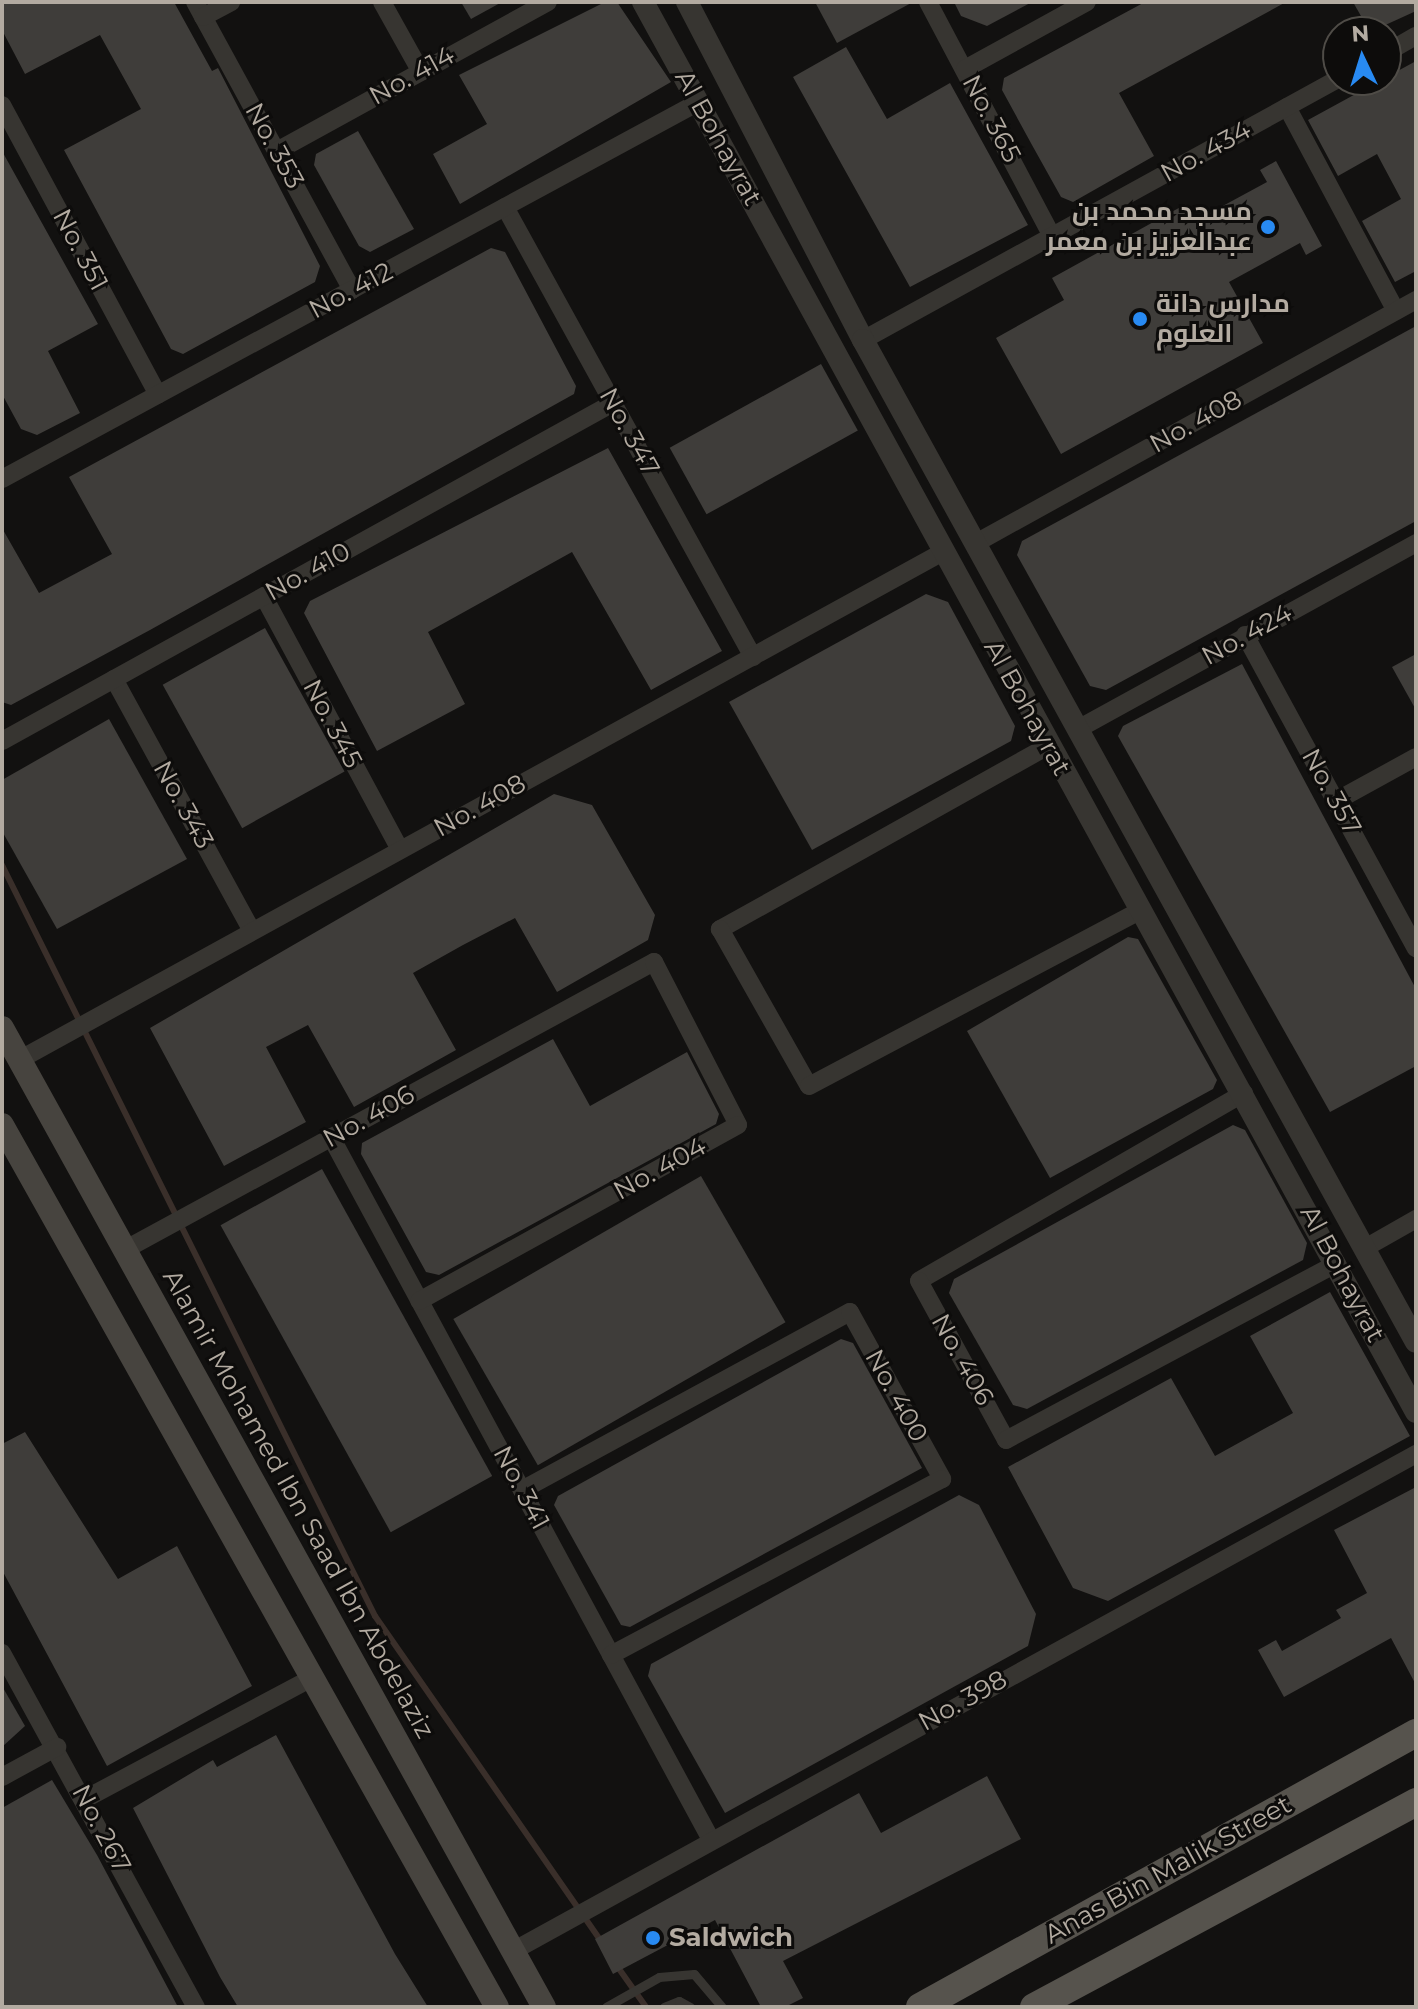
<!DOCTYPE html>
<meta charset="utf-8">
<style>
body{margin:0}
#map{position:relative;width:1418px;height:2009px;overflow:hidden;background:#121110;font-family:Montserrat,Cairo,sans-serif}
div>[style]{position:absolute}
.stream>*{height:6px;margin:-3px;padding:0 3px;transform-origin:3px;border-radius:3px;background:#3a2f2a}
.building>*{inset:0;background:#3f3d3a;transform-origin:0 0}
.service>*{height:9px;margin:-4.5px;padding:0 4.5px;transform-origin:4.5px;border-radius:4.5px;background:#373531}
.minor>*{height:18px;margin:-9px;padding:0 9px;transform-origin:9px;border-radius:9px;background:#373531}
.tertiary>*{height:22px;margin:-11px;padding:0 11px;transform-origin:11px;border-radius:11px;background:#373531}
.secondary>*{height:24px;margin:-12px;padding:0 12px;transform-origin:12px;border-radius:12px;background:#47443f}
.primary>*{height:28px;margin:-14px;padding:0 14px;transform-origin:14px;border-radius:14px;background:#56534d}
.dots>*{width:22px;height:22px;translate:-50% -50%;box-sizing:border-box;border:4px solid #0d0c0b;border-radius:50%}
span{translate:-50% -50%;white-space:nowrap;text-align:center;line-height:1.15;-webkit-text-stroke:6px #0d0c0b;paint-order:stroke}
.street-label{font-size:26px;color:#b3aba1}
.poi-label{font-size:26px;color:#b3aba1;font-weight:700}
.right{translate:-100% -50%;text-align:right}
.left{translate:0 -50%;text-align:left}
.frame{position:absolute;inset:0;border:4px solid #b3aba1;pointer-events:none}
.north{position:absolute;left:1322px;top:16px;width:80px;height:80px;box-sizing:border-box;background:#0d0c0b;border:2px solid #4f4c47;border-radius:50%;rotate:356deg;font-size:22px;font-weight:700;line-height:32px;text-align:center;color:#b3aba1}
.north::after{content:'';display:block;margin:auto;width:28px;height:36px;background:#288af2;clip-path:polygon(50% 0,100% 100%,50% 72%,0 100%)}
</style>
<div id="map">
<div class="stream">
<div style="left:2px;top:865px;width:839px;rotate:63.59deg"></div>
<div style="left:375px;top:1616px;width:398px;rotate:55.2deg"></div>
<div style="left:617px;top:1966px;width:50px;rotate:54.7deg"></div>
</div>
<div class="building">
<div style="clip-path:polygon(2px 2px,174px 2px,212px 71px,218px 68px,320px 266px,315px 282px,183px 354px,171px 349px,64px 150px,141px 109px,100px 35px,25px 74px,2px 30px)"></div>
<div style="clip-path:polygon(461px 2px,502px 2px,471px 19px)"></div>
<div style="clip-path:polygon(605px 2px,617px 2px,671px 82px,460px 204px,433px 154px,487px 124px,459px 75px)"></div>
<div style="clip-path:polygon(815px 2px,913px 2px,837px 43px)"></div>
<div style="clip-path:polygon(954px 2px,1032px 2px,987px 26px,961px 16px)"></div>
<div style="clip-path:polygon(1145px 2px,1286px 2px,1119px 93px,1154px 156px,1073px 202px,1061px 197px,1032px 145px,1002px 90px,1004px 78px)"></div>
<div style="clip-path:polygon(1353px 2px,1416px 2px,1416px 11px,1370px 32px)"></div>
<div style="clip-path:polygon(846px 47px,887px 119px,950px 83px,1028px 225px,910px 287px,793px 77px)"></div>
<div style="clip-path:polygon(1416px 61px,1416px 271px,1395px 282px,1362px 221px,1401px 199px,1377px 154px,1338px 176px,1308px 120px)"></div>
<div style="clip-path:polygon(358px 131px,414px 229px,370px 252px,359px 246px,314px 165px,316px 154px)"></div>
<div style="clip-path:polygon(2px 151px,98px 324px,48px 351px,80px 413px,37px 435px,21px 429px,2px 394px)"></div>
<div style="clip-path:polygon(1276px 161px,1322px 246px,1306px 255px,1300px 243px,1229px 282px,1263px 343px,1061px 454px,996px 338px,1064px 300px,1052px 278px,1186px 204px,1195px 221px,1267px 182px,1260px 170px)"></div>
<div style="clip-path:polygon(491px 248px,505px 252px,576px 386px,574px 394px,150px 630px,11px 705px,2px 702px,2px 528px,39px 593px,112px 554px,69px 477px)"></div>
<div style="clip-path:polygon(1416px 326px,1416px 521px,1106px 690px,1090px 686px,1017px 555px,1022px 541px)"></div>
<div style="left:821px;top:364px;width:76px;height:173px;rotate:61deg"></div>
<div style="clip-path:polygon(608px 448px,722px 651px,651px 690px,572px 552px,428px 632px,465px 704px,377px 751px,304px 613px,310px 601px)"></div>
<div style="clip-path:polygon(926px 594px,948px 602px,1015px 726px,1011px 741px,812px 850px,729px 702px)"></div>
<div style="left:265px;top:628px;width:164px;height:117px;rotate:61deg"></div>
<div style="clip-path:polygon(1416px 654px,1416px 710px,1392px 667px)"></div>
<div style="clip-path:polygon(1242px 664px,1416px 989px,1416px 1066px,1330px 1112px,1118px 736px,1123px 726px)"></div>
<div style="clip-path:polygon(109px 719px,187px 859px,57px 929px,2px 831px,2px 780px)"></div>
<div style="clip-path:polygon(554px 794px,592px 805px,655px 915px,648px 940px,557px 992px,515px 918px,463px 945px,413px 973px,456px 1050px,354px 1107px,308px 1025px,266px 1047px,306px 1122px,224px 1166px,150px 1028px)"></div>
<div style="clip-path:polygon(1128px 937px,1138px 939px,1217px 1080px,1213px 1089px,1050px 1178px,967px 1031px)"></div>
<div style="clip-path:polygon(553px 1039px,590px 1106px,687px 1052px,719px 1114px,716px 1124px,439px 1275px,426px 1272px,361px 1154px,362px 1143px)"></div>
<div style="clip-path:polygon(1233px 1125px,1245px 1130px,1307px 1243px,1303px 1260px,1027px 1409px,1013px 1405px,949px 1293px,954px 1279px)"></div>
<div style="left:322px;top:1169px;width:351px;height:116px;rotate:61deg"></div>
<div style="left:701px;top:1176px;width:169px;height:286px;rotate:60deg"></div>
<div style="clip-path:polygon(1330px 1292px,1410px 1436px,1108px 1601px,1073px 1588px,1008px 1467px,1171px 1378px,1215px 1456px,1293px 1413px,1250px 1336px)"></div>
<div style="clip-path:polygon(841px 1339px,853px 1343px,922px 1468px,630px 1627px,621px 1625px,554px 1505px,558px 1496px)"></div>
<div style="clip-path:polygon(25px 1432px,118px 1579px,177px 1546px,252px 1686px,107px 1766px,2px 1570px,2px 1444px)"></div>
<div style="clip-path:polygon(1416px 1487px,1416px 1685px,1391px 1638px,1284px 1697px,1258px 1650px,1276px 1640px,1282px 1651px,1341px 1618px,1336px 1610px,1367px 1593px,1334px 1530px)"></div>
<div style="clip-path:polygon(959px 1495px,979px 1505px,1036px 1614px,1028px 1646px,725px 1813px,648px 1676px,651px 1664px)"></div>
<div style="clip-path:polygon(2px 1686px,25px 1726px,2px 1747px)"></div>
<div style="clip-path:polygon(276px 1735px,395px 1954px,428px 2007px,238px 2007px,220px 1977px,133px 1808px,213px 1760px,217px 1767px)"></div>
<div style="clip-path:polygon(987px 1776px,1021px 1839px,783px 1961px,803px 1998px,785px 2007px,761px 2007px,715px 1920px,613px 1974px,595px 1939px,859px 1793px,881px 1833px)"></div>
<div style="clip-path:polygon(52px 1780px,97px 1855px,178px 2007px,2px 2007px,2px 1808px)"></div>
</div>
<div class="service">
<div style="left:606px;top:2007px;width:61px;rotate:-29.5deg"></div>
<div style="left:659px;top:1977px;width:35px;rotate:-5deg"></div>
<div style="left:694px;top:1974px;width:43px;rotate:49.7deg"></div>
<div style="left:664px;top:2007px;width:16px;rotate:-22deg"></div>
<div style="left:679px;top:2001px;width:13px;rotate:29deg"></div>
</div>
<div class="minor">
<div style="left:195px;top:2px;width:328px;rotate:61.4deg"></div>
<div style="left:382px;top:2px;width:80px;rotate:60.9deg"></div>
<div style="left:928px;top:2px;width:265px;rotate:62.1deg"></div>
<div style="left:203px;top:17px;width:32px;rotate:-28deg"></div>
<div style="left:1386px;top:53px;width:34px;rotate:-30deg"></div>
<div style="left:965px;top:69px;width:139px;rotate:-28.8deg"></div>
<div style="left:2px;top:105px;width:329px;rotate:61.7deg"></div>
<div style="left:1287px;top:107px;width:231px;rotate:61.9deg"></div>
<div style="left:277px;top:151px;width:309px;rotate:-28.8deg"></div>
<div style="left:505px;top:207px;width:514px;rotate:61.14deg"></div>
<div style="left:863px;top:340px;width:542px;rotate:-28.79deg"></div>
<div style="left:2px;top:479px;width:792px;rotate:-28.41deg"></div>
<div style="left:976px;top:543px;width:503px;rotate:-28.91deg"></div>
<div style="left:264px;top:597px;width:287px;rotate:61.7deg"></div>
<div style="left:1245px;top:635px;width:357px;rotate:61.4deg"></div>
<div style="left:114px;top:679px;width:287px;rotate:61.3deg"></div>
<div style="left:1078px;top:729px;width:386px;rotate:-28.8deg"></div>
<div style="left:2px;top:741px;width:698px;rotate:-28.95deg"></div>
<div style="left:1048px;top:746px;width:376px;rotate:150.8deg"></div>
<div style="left:720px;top:929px;width:180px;rotate:60.5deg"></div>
<div style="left:809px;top:1086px;width:376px;rotate:-27.9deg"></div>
<div style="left:1336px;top:801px;width:91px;rotate:-28.8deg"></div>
<div style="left:19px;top:1060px;width:1052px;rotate:-28.81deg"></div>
<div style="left:1244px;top:1093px;width:375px;rotate:150deg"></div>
<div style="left:919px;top:1281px;width:181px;rotate:61.3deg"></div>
<div style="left:1006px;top:1440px;width:375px;rotate:-28.1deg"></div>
<div style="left:331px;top:1137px;width:797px;rotate:61.6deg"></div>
<div style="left:1365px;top:1248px;width:59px;rotate:-29.6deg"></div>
<div style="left:126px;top:1249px;width:601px;rotate:-28.53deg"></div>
<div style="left:654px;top:962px;width:183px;rotate:62.7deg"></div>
<div style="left:738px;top:1125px;width:364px;rotate:151.1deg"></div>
<div style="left:522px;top:1490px;width:373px;rotate:-28.5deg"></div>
<div style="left:850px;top:1312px;width:191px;rotate:61.1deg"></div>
<div style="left:942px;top:1479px;width:375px;rotate:152deg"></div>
<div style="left:2px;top:1653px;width:404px;rotate:61.3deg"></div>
<div style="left:2px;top:1777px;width:63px;rotate:-28.6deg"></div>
<div style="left:85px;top:1799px;width:253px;rotate:-28.1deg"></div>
<div style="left:513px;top:1951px;width:1031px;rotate:-28.83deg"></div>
</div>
<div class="tertiary">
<div style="left:643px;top:2px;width:1608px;rotate:61.27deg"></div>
<div style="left:687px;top:2px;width:381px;rotate:62.5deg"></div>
<div style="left:863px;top:340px;width:1144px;rotate:61.11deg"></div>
</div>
<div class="secondary">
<div style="left:2px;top:1028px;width:1119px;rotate:61.03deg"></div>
<div style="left:2px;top:1125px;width:1011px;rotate:60.7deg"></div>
</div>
<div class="primary">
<div style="left:920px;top:2007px;width:567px;rotate:-28.92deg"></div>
<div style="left:1034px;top:2007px;width:434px;rotate:-28.2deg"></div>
</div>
<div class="dots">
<div style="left:1268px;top:227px;background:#288af2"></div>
<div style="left:1140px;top:319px;background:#288af2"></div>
<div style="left:653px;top:1938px;background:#288af2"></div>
</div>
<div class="street-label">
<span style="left:412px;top:76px;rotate:-29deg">No. 414</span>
<span style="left:991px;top:119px;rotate:62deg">No. 365</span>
<span style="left:718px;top:138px;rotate:61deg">Al Bohayrat</span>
<span style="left:274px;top:146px;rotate:61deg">No. 353</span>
<span style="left:1206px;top:152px;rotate:-29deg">No. 434</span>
<span style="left:80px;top:250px;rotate:62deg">No. 351</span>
<span style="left:351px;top:291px;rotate:-28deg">No. 412</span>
<span style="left:1196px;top:422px;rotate:-29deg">No. 408</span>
<span style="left:629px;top:432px;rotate:61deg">No. 347</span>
<span style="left:308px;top:572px;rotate:-29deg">No. 410</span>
<span style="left:1247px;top:635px;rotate:-29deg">No. 424</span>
<span style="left:1027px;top:708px;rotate:61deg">Al Bohayrat</span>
<span style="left:332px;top:724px;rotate:62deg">No. 345</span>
<span style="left:1331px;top:792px;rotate:61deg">No. 357</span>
<span style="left:183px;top:805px;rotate:61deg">No. 343</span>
<span style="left:480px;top:806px;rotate:-29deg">No. 408</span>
<span style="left:369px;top:1117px;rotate:-29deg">No. 406</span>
<span style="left:660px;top:1169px;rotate:-29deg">No. 404</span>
<span style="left:1342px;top:1274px;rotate:62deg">Al Bohayrat</span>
<span style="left:962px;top:1360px;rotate:61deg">No. 406</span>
<span style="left:896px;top:1396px;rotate:61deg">No. 400</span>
<span style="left:521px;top:1488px;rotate:62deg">No. 341</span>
<span style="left:298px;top:1504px;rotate:61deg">Alamir Mohamed Ibn Saad Ibn Abdelaziz</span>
<span style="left:963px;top:1701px;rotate:-29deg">No. 398</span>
<span style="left:101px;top:1829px;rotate:62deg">No. 267</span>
<span style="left:1168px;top:1870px;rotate:-29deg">Anas Bin Malik Street</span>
</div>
<div class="poi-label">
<span class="right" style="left:1252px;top:227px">مسجد محمد بن<br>عبدالعزيز بن معمر</span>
<span class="left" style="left:1156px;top:319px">مدارس دانة<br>العلوم</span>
<span class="left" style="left:669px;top:1938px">Saldwich</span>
</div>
<div class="frame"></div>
<div class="north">N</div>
</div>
